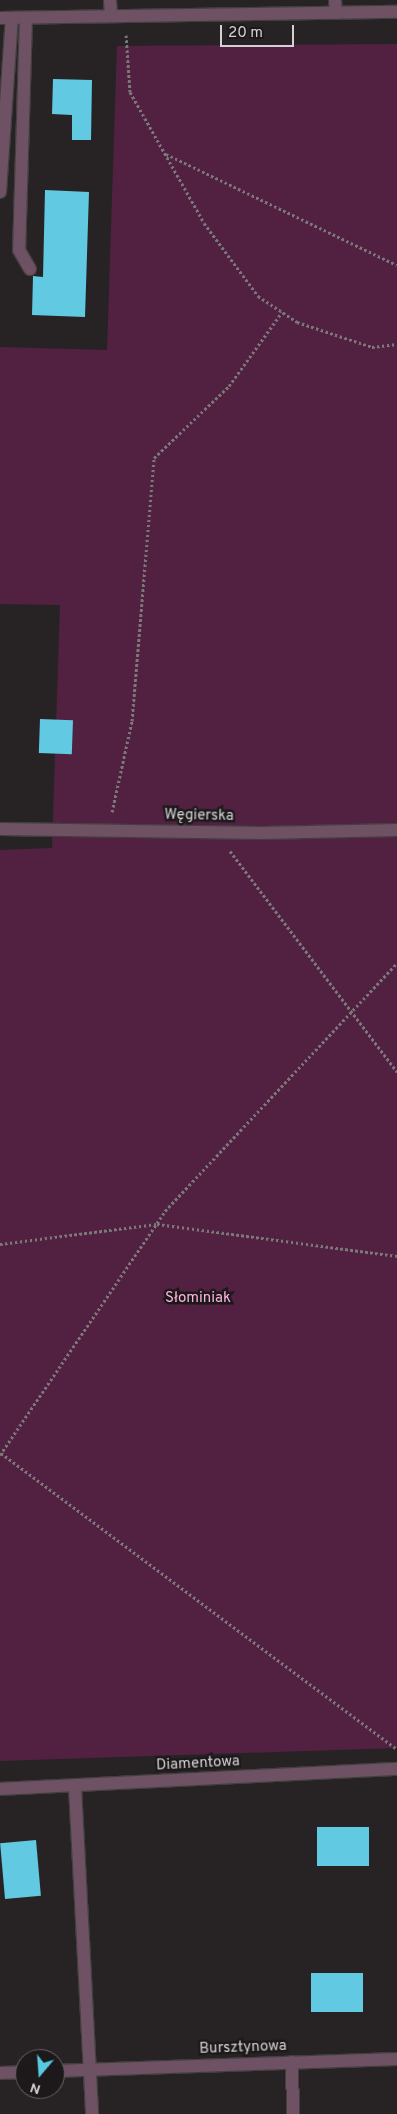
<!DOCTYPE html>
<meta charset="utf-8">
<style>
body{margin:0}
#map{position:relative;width:397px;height:2114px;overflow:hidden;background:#272325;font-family:Overpass,sans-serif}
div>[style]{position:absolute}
.green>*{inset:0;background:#522141}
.building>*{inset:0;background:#61c9e1;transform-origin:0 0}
.path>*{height:3px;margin-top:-1.5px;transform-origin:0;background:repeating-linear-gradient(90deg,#7b7879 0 2.5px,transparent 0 5px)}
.roads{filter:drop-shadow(1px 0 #433f41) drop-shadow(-1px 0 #433f41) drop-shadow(0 1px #433f41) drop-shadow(0 -1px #433f41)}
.minor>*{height:12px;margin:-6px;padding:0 6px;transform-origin:6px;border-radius:6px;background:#6e5162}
span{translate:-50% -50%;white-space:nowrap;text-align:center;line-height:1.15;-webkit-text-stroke:5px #1d191b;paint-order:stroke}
.street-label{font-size:15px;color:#d3d1d2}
.park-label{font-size:15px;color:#feb2e0}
.north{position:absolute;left:15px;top:2049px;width:50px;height:50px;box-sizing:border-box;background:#1d191b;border:1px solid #666364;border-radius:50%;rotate:198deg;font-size:14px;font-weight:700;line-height:20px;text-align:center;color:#d3d1d2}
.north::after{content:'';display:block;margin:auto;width:18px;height:22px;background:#57c9e2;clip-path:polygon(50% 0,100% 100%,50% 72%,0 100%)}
.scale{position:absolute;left:220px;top:25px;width:74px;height:22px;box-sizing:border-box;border:2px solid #d3d1d2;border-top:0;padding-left:6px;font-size:15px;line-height:18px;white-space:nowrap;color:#d3d1d2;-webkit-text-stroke:4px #1d191b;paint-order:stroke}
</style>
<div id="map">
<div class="green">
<div style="clip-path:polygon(397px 44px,397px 1748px,0 1761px,0 850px,52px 848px,60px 605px,0 604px,0 347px,107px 350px,117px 46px)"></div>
</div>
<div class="building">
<div style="clip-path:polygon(53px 79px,92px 80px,91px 140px,72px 140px,72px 115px,52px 114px)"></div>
<div style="clip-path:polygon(45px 190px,89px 192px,85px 317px,32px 315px,33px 276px,43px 277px)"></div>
<div style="left:40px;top:719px;width:33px;height:34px;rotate:2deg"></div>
<div style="left:369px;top:1827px;width:39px;height:52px;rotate:90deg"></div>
<div style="left:36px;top:1840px;width:56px;height:36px;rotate:85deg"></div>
<div style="left:363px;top:1973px;width:39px;height:52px;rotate:90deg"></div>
</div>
<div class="path">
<div style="left:126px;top:35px;width:57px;rotate:86deg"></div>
<div style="left:130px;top:92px;width:150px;rotate:60.5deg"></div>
<div style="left:204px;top:223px;width:91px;rotate:53.5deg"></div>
<div style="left:258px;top:296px;width:47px;rotate:33.7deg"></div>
<div style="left:297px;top:322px;width:79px;rotate:18.4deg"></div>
<div style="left:372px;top:347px;width:25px;rotate:-7deg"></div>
<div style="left:166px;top:154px;width:256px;rotate:25.7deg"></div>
<div style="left:112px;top:812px;width:93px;rotate:-77.6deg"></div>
<div style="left:132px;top:721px;width:264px;rotate:-85.2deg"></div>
<div style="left:154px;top:458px;width:104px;rotate:-43.8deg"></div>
<div style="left:229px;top:386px;width:91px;rotate:-54.4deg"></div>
<div style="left:230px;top:851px;width:277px;rotate:52.9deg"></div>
<div style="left:0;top:1244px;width:158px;rotate:-7.3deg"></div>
<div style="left:157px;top:1224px;width:242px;rotate:7.6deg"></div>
<div style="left:1px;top:1453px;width:494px;rotate:36.8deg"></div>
<div style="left:0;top:1455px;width:295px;rotate:-55.9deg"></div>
<div style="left:165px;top:1211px;width:340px;rotate:-46.9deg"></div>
</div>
<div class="roads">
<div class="minor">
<div style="left:110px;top:0;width:16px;rotate:86deg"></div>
<div style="left:335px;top:0;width:13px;rotate:86deg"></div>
<div style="left:0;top:18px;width:397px;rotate:-0.9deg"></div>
<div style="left:26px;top:18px;width:232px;rotate:91.7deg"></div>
<div style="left:19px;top:250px;width:22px;rotate:60deg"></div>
<div style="left:0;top:192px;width:174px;rotate:-86.1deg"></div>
<div style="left:0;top:829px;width:262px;rotate:0.9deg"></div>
<div style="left:262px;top:833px;width:135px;rotate:-1.3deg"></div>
<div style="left:75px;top:1787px;width:327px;rotate:87deg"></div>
<div style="left:0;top:1789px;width:398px;rotate:-2.9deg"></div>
<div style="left:292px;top:2062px;width:52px;rotate:88.9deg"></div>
<div style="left:55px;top:2071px;width:342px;rotate:-2deg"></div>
<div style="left:0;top:2073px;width:25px;rotate:-2deg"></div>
</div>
</div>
<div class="street-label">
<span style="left:199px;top:816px;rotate:1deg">Węgierska</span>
<span style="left:198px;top:1764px;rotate:-3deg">Diamentowa</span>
<span style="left:243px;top:2048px;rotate:-2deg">Bursztynowa</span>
</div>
<div class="park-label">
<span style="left:198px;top:1299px">Słominiak</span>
</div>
<div class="north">N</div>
<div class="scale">20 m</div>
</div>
